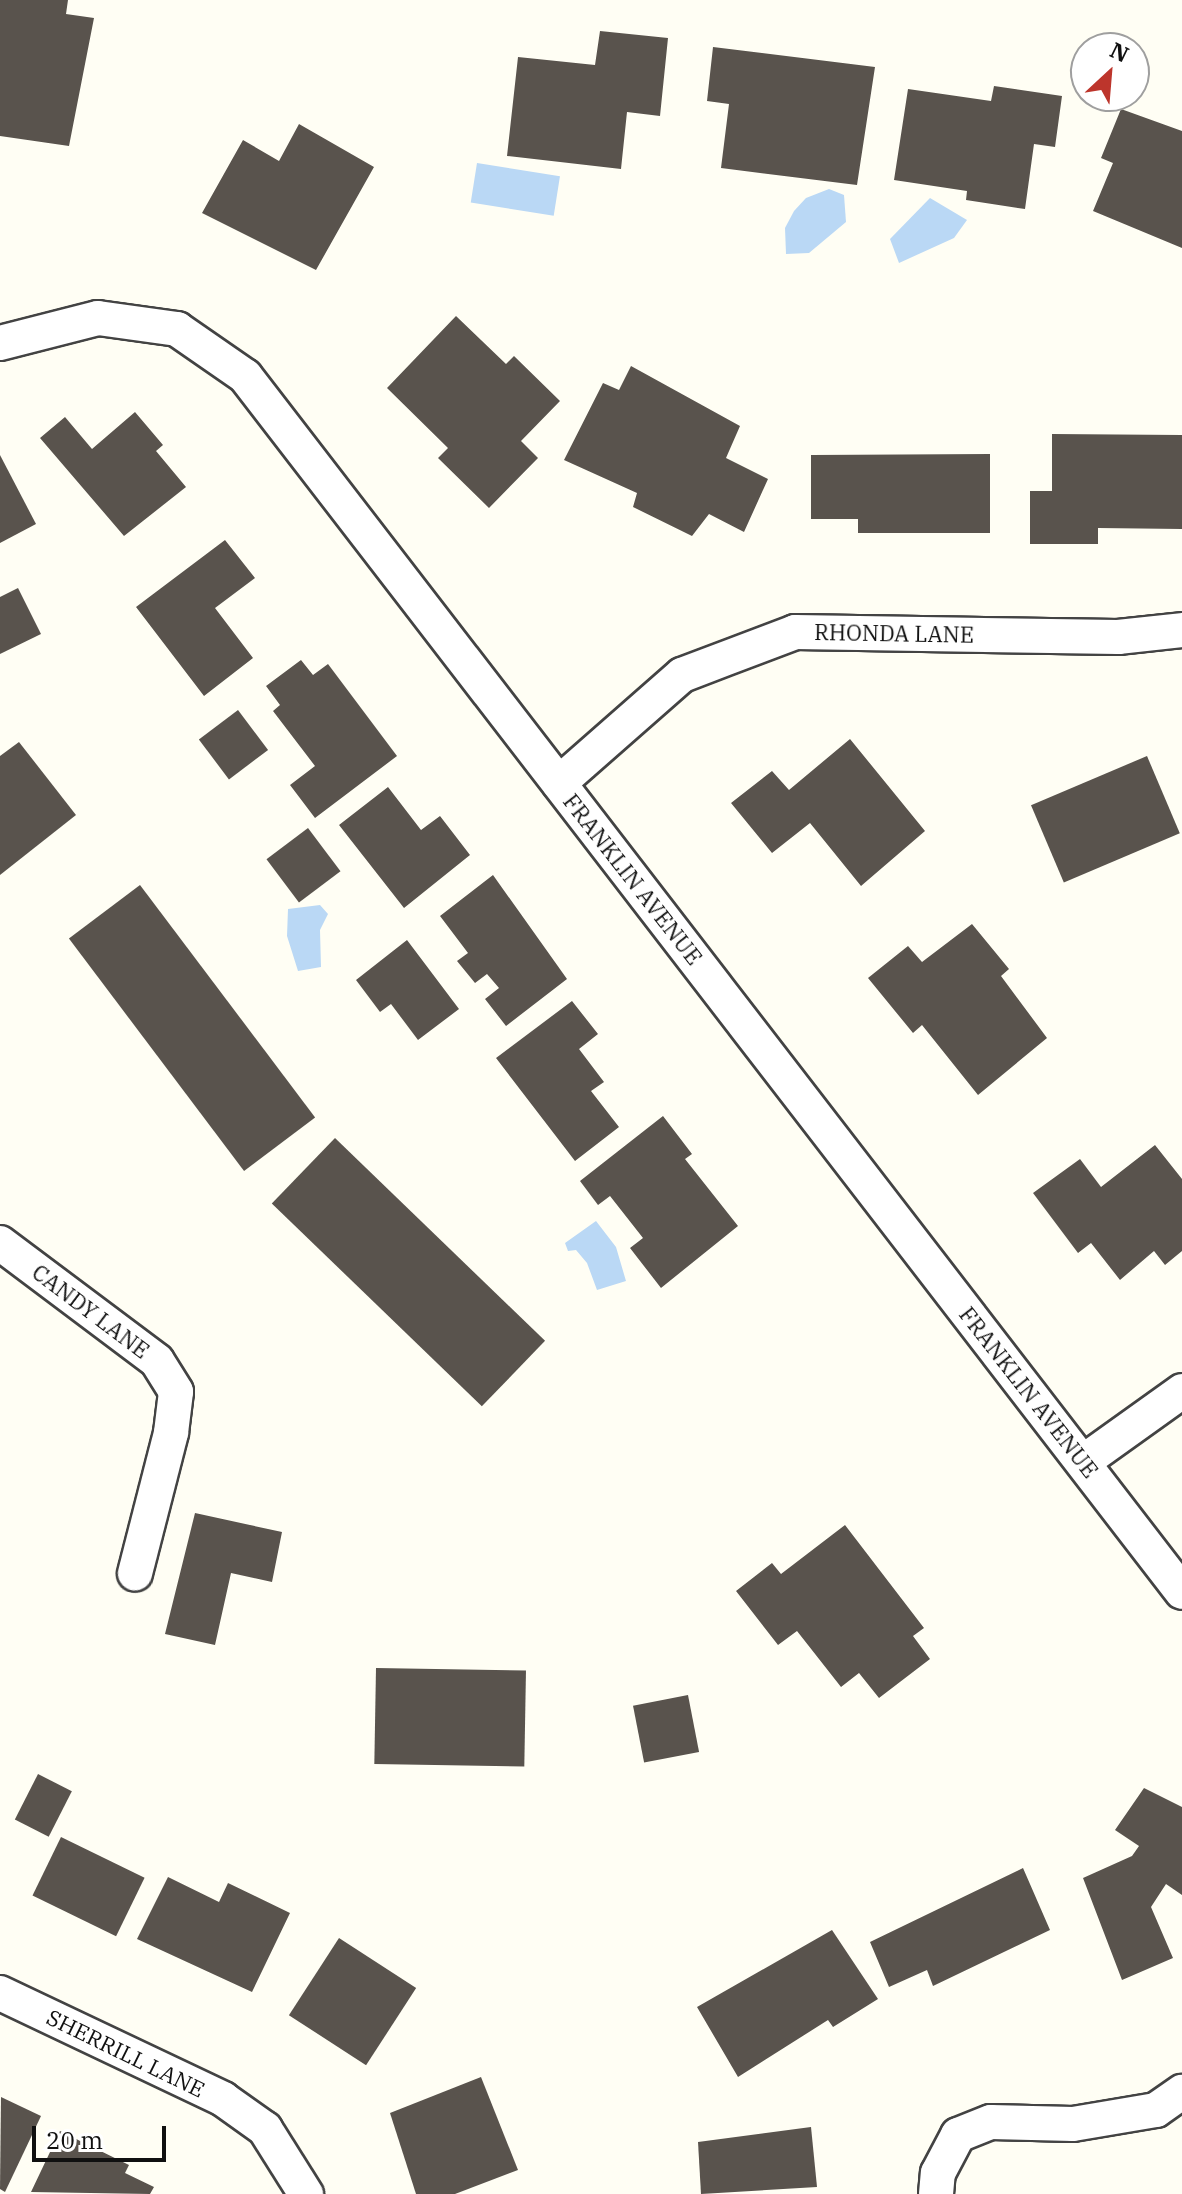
<!DOCTYPE html>
<style>
body{margin:0}
#map{position:relative;width:1182px;height:2194px;overflow:hidden;background:#fffef4;font-family:"IBM Plex Serif",serif}
div>[style]{position:absolute}
.water>*{inset:0;background:#bad8f5;transform-origin:0 0}
.building>*{inset:0;background:#59534d;transform-origin:0 0}
.roads{filter:drop-shadow(2px 0 #434343) drop-shadow(-2px 0 #434343) drop-shadow(0 2px #434343) drop-shadow(0 -2px #434343)}
.street>*{height:34px;margin:-17px;padding:0 17px;transform-origin:17px;border-radius:17px;background:#fff}
span{translate:-50% -50%;white-space:nowrap;text-align:center;line-height:1.15;-webkit-text-stroke:8px #fff;paint-order:stroke}
.street-label{font-size:22px;color:#101010}
.north{position:absolute;left:1070px;top:32px;width:80px;height:80px;box-sizing:border-box;background:#fff;border:2px solid #9f9f9f;border-radius:50%;rotate:26deg;font-size:22px;font-weight:700;line-height:32px;text-align:center;color:#101010}
.north::after{content:'';display:block;margin:auto;width:28px;height:36px;background:#bd352c;clip-path:polygon(50% 0,100% 100%,50% 72%,0 100%)}
.scale{position:absolute;left:32px;top:2126px;width:134px;height:36px;box-sizing:border-box;border:4px solid #101010;border-top:0;padding-left:10px;font-size:24px;line-height:28px;white-space:nowrap;color:#101010;-webkit-text-stroke:6px #fff;paint-order:stroke}
</style>
<div id="map">
<div class="water">
<div style="left:477px;top:163px;width:84px;height:40px;rotate:9deg"></div>
<div style="clip-path:polygon(829px 189px,844px 195px,846px 222px,809px 253px,786px 254px,785px 228px,794px 211px,806px 198px)"></div>
<div style="clip-path:polygon(930px 198px,967px 220px,954px 238px,899px 263px,890px 239px)"></div>
<div style="clip-path:polygon(320px 905px,328px 914px,320px 930px,321px 967px,298px 971px,287px 936px,288px 909px)"></div>
<div style="clip-path:polygon(596px 1221px,616px 1247px,626px 1281px,597px 1290px,587px 1263px,576px 1250px,568px 1251px,565px 1243px)"></div>
</div>
<div class="building">
<div style="clip-path:polygon(0 0,68px 0,66px 14px,94px 18px,69px 146px,0 136px)"></div>
<div style="clip-path:polygon(600px 31px,668px 38px,660px 116px,627px 112px,621px 169px,507px 156px,518px 57px,595px 65px)"></div>
<div style="clip-path:polygon(713px 47px,875px 67px,857px 185px,721px 168px,729px 104px,707px 101px)"></div>
<div style="clip-path:polygon(994px 86px,1062px 96px,1055px 147px,1034px 144px,1025px 209px,966px 200px,967px 191px,894px 180px,908px 89px,991px 101px)"></div>
<div style="clip-path:polygon(1121px 109px,1182px 131px,1182px 248px,1093px 211px,1113px 163px,1101px 158px)"></div>
<div style="clip-path:polygon(299px 124px,374px 167px,316px 270px,202px 213px,243px 140px,279px 161px)"></div>
<div style="clip-path:polygon(456px 316px,506px 364px,514px 356px,560px 401px,521px 441px,538px 458px,489px 508px,438px 458px,448px 448px,387px 388px)"></div>
<div style="clip-path:polygon(631px 366px,740px 426px,726px 458px,768px 479px,744px 532px,709px 514px,692px 536px,633px 507px,637px 493px,564px 460px,603px 383px,619px 390px)"></div>
<div style="clip-path:polygon(135px 412px,163px 445px,156px 451px,186px 487px,124px 536px,40px 438px,65px 417px,92px 449px)"></div>
<div style="clip-path:polygon(1052px 434px,1182px 435px,1182px 529px,1098px 528px,1098px 544px,1030px 544px,1030px 491px,1052px 491px)"></div>
<div style="clip-path:polygon(990px 454px,990px 533px,858px 533px,858px 519px,811px 519px,811px 455px)"></div>
<div style="clip-path:polygon(0 455px,36px 524px,0 543px)"></div>
<div style="clip-path:polygon(225px 540px,255px 578px,215px 608px,253px 658px,204px 696px,136px 607px)"></div>
<div style="clip-path:polygon(18px 588px,41px 634px,0 654px,0 597px)"></div>
<div style="clip-path:polygon(301px 660px,313px 675px,328px 664px,397px 756px,315px 818px,290px 785px,315px 766px,273px 711px,280px 705px,266px 686px)"></div>
<div style="left:238px;top:710px;width:50px;height:49px;rotate:53deg"></div>
<div style="clip-path:polygon(850px 739px,925px 831px,861px 886px,810px 823px,772px 853px,731px 803px,772px 771px,789px 790px)"></div>
<div style="clip-path:polygon(19px 742px,76px 815px,0 875px,0 756px)"></div>
<div style="left:1147px;top:756px;width:84px;height:126px;rotate:67deg"></div>
<div style="clip-path:polygon(388px 787px,421px 830px,440px 816px,470px 855px,404px 908px,339px 825px)"></div>
<div style="left:308px;top:828px;width:54px;height:52px;rotate:53deg"></div>
<div style="clip-path:polygon(493px 875px,567px 979px,506px 1026px,485px 999px,499px 988px,487px 974px,475px 983px,457px 961px,468px 953px,440px 916px)"></div>
<div style="left:140px;top:885px;width:291px;height:89px;rotate:53deg"></div>
<div style="clip-path:polygon(972px 924px,1009px 969px,1001px 976px,1047px 1038px,978px 1095px,922px 1025px,913px 1033px,868px 978px,908px 946px,922px 962px)"></div>
<div style="clip-path:polygon(407px 940px,459px 1009px,418px 1040px,391px 1004px,380px 1012px,356px 980px)"></div>
<div style="clip-path:polygon(572px 1001px,598px 1034px,579px 1049px,604px 1082px,591px 1091px,619px 1127px,575px 1161px,496px 1058px)"></div>
<div style="clip-path:polygon(663px 1116px,692px 1154px,685px 1159px,738px 1226px,661px 1288px,630px 1248px,643px 1238px,610px 1196px,598px 1205px,580px 1181px)"></div>
<div style="left:335px;top:1138px;width:292px;height:91px;rotate:44deg"></div>
<div style="clip-path:polygon(1155px 1145px,1182px 1179px,1182px 1251px,1165px 1265px,1154px 1251px,1120px 1280px,1091px 1243px,1078px 1253px,1033px 1193px,1080px 1159px,1101px 1187px)"></div>
<div style="clip-path:polygon(195px 1513px,282px 1532px,272px 1582px,231px 1573px,215px 1645px,165px 1634px)"></div>
<div style="clip-path:polygon(845px 1525px,924px 1628px,913px 1636px,930px 1659px,879px 1698px,859px 1673px,841px 1687px,797px 1631px,778px 1645px,736px 1591px,772px 1563px,781px 1574px)"></div>
<div style="left:376px;top:1668px;width:150px;height:96px;rotate:1deg"></div>
<div style="left:688px;top:1695px;width:58px;height:56px;rotate:79deg"></div>
<div style="left:38px;top:1774px;width:38px;height:51px;rotate:27deg"></div>
<div style="clip-path:polygon(1144px 1788px,1182px 1807px,1182px 1895px,1166px 1884px,1151px 1907px,1173px 1958px,1122px 1980px,1083px 1878px,1132px 1856px,1139px 1846px,1115px 1830px)"></div>
<div style="left:61px;top:1837px;width:93px;height:65px;rotate:26deg"></div>
<div style="clip-path:polygon(1023px 1868px,1050px 1930px,933px 1986px,927px 1970px,889px 1987px,870px 1942px)"></div>
<div style="clip-path:polygon(168px 1877px,219px 1902px,228px 1883px,290px 1913px,252px 1992px,137px 1939px)"></div>
<div style="clip-path:polygon(832px 1930px,878px 1999px,833px 2027px,828px 2020px,738px 2077px,697px 2007px)"></div>
<div style="left:339px;top:1938px;width:92px;height:92px;rotate:33deg"></div>
<div style="clip-path:polygon(481px 2077px,518px 2170px,455px 2194px,416px 2194px,390px 2113px)"></div>
<div style="clip-path:polygon(1px 2097px,41px 2116px,5px 2192px,0 2189px)"></div>
<div style="clip-path:polygon(811px 2127px,817px 2187px,701px 2194px,698px 2142px)"></div>
<div style="clip-path:polygon(60px 2131px,129px 2165px,125px 2173px,154px 2187px,150px 2194px,31px 2192px)"></div>
</div>
<div class="roads">
<div class="street">
<div style="left:0;top:343px;width:101px;rotate:-14.3deg"></div>
<div style="left:98px;top:318px;width:80px;rotate:7.9deg"></div>
<div style="left:177px;top:329px;width:83px;rotate:34.7deg"></div>
<div style="left:245px;top:376px;width:1535px;rotate:52.38deg"></div>
<div style="left:559px;top:783px;width:164px;rotate:-41.3deg"></div>
<div style="left:682px;top:675px;width:121px;rotate:-20.8deg"></div>
<div style="left:795px;top:632px;width:323px;rotate:0.9deg"></div>
<div style="left:1118px;top:637px;width:64px;rotate:-6.2deg"></div>
<div style="left:0;top:1243px;width:196px;rotate:36.9deg"></div>
<div style="left:157px;top:1361px;width:36px;rotate:58deg"></div>
<div style="left:176px;top:1392px;width:41px;rotate:97deg"></div>
<div style="left:171px;top:1433px;width:145px;rotate:104.4deg"></div>
<div style="left:1083px;top:1462px;width:122px;rotate:-35.6deg"></div>
<div style="left:0;top:1993px;width:247px;rotate:25.4deg"></div>
<div style="left:223px;top:2099px;width:52px;rotate:35.5deg"></div>
<div style="left:265px;top:2129px;width:77px;rotate:57.8deg"></div>
<div style="left:936px;top:2194px;width:21px;rotate:-85deg"></div>
<div style="left:938px;top:2173px;width:43px;rotate:-62.2deg"></div>
<div style="left:958px;top:2135px;width:35px;rotate:-22deg"></div>
<div style="left:991px;top:2122px;width:82px;rotate:1.4deg"></div>
<div style="left:1073px;top:2124px;width:84px;rotate:-9.6deg"></div>
<div style="left:1156px;top:2110px;width:32px;rotate:-35deg"></div>
</div>
</div>
<div class="street-label">
<span style="left:894px;top:633px;rotate:1deg">RHONDA LANE</span>
<span style="left:633px;top:879px;rotate:52deg">FRANKLIN AVENUE</span>
<span style="left:91px;top:1311px;rotate:37deg">CANDY LANE</span>
<span style="left:1029px;top:1392px;rotate:52deg">FRANKLIN AVENUE</span>
<span style="left:126px;top:2053px;rotate:26deg">SHERRILL LANE</span>
</div>
<div class="north">N</div>
<div class="scale">20 m</div>
</div>
